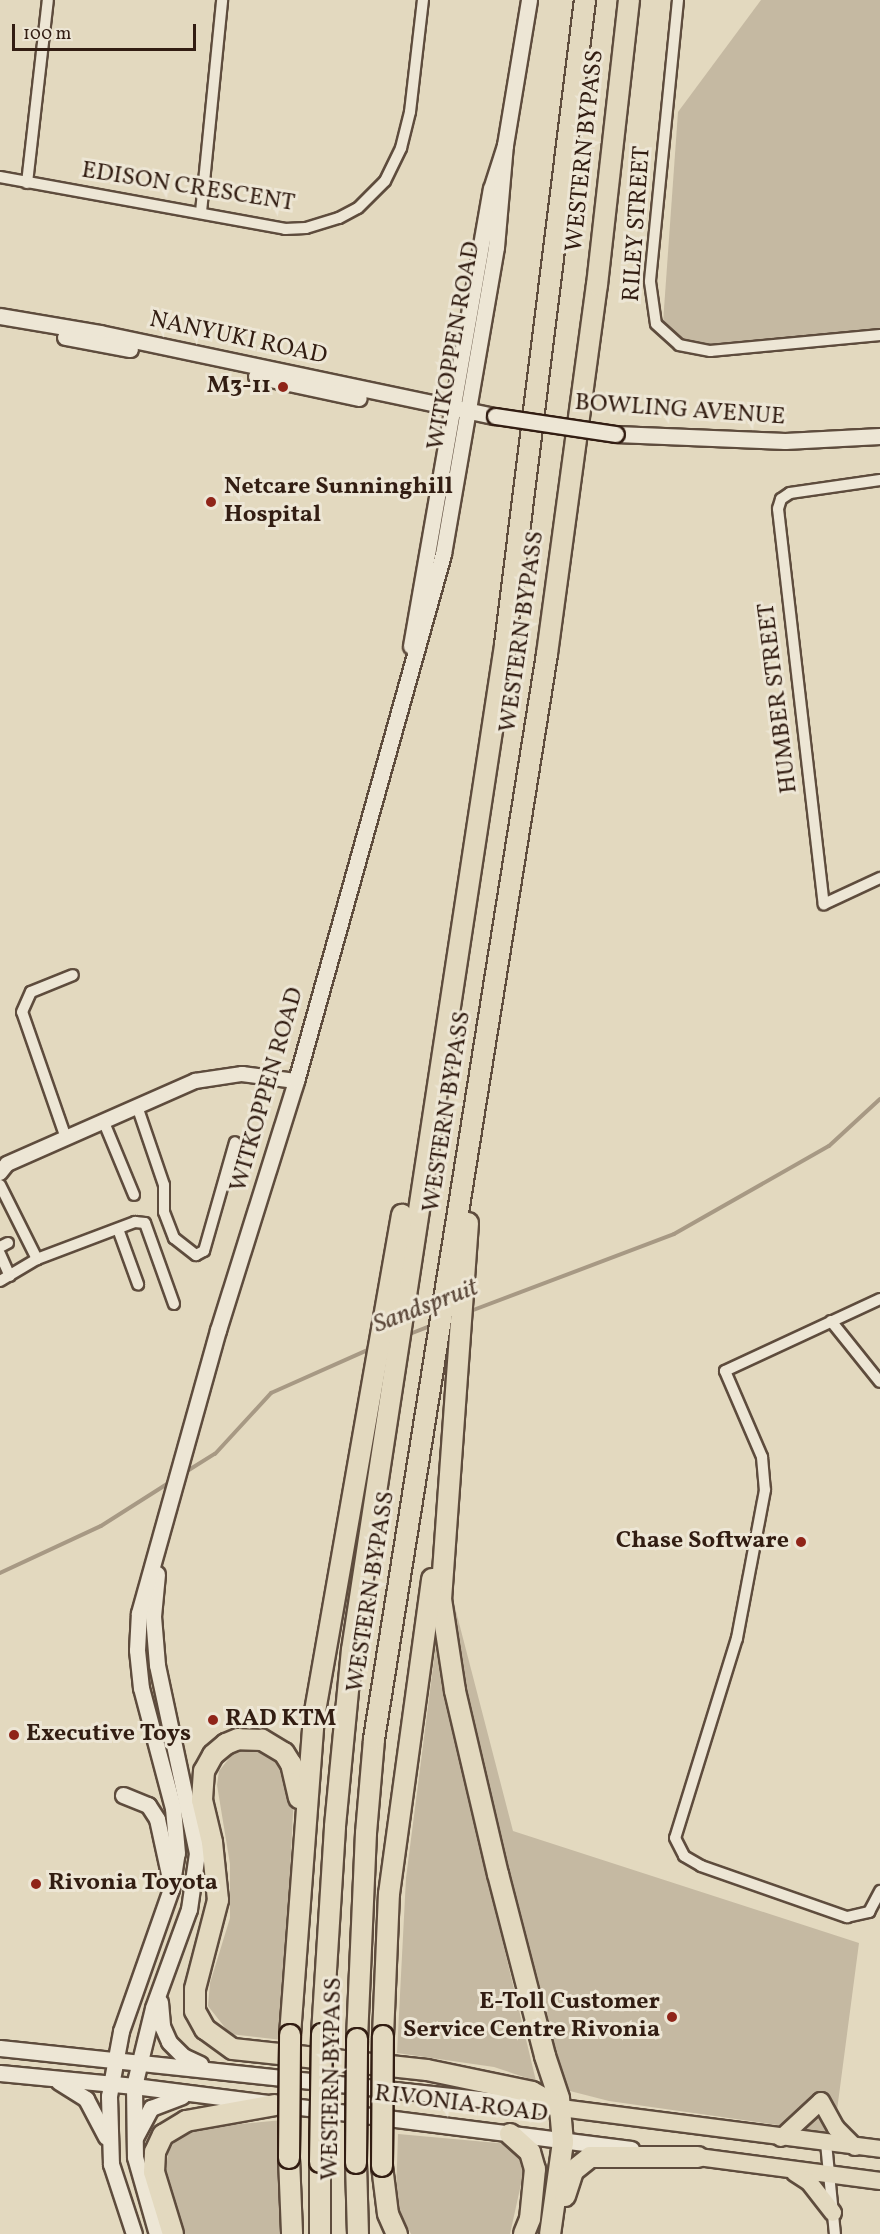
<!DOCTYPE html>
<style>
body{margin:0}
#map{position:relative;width:880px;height:2234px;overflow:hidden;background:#e3d9bf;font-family:Vollkorn,serif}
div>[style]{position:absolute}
.green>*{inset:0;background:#c5b9a2}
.stream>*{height:4px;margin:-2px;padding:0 2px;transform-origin:2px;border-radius:2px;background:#a79984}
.roads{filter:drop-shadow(2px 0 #5e4c3d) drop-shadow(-2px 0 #5e4c3d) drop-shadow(0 2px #5e4c3d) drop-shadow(0 -2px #5e4c3d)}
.minor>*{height:10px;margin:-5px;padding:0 5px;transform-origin:5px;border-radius:5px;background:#ede6d5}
.tertiary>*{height:14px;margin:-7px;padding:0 7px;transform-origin:7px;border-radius:7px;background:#ede6d5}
.secondary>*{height:15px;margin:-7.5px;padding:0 7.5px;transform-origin:7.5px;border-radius:7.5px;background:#ede6d5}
.primary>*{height:16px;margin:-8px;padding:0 8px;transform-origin:8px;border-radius:8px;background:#e3d9bf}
.motorway>*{height:20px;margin:-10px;padding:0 10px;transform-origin:10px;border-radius:10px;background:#e3d9bf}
.bridges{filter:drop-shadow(2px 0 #321d12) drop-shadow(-2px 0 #321d12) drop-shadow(0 2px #321d12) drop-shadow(0 -2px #321d12)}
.secondary-bridge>*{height:15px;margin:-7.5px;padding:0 7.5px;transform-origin:7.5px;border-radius:7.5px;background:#ede6d5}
.motorway-bridge>*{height:20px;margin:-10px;padding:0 10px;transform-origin:10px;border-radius:10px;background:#e3d9bf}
.dots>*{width:16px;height:16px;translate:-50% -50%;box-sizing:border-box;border:3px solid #ede6d5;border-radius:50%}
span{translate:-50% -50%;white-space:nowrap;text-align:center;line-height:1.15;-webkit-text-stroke:6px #ede6d5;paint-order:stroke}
.street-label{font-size:24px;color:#321d12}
.poi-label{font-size:24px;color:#321d12;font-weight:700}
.right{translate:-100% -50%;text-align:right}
.left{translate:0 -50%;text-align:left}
.water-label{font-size:26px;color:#5b483a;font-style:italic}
.scale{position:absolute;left:12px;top:24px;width:184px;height:27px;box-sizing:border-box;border:3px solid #321d12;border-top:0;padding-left:8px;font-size:18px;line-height:21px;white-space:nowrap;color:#321d12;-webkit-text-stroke:4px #ede6d5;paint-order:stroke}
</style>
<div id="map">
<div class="green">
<div style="clip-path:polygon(761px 0,880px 0,880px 330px,692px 349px,663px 323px,678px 112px)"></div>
<div style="clip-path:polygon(451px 1592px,513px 1831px,859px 1943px,834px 2133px,609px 2101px,570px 2091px,561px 2083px,473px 1740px,449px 1611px)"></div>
<div style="clip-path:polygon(436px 1644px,475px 1826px,536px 2081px,494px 2067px,397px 2053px,406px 1878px)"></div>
<div style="clip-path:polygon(247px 1747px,277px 1751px,294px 1792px,282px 2040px,230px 2034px,208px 2006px,210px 1983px,230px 1918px,230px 1864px,217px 1785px,219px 1771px,235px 1751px)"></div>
<div style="clip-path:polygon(282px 2120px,285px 2234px,185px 2234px,165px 2181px,168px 2152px,176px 2140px,201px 2128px)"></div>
<div style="clip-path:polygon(398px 2134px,509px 2144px,518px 2151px,523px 2175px,510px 2234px,411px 2234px,400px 2213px,396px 2194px)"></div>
</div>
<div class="stream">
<div style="left:468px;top:1312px;width:220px;rotate:-20.7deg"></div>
<div style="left:674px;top:1234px;width:178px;rotate:-29.6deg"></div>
<div style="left:829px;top:1146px;width:69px;rotate:-42.7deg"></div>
<div style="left:407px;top:1335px;width:28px;rotate:-21deg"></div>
<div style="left:184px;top:1473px;width:36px;rotate:-32deg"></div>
<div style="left:215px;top:1454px;width:83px;rotate:-47.4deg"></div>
<div style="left:271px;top:1393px;width:111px;rotate:-24deg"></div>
<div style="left:0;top:1573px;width:111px;rotate:-25deg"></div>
<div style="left:101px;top:1526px;width:82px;rotate:-32.5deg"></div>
</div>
<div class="roads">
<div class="minor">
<div style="left:678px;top:0;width:283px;rotate:95.7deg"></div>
<div style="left:650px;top:282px;width:42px;rotate:81.9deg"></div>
<div style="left:656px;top:324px;width:31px;rotate:42deg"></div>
<div style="left:679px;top:345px;width:32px;rotate:11deg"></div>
<div style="left:710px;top:351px;width:171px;rotate:-5.4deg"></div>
<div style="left:0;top:177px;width:290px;rotate:10.3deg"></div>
<div style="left:285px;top:229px;width:21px;rotate:-3deg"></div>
<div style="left:306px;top:228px;width:34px;rotate:-17deg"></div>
<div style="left:339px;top:218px;width:21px;rotate:-28deg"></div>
<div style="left:358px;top:208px;width:38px;rotate:-45deg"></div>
<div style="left:385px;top:181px;width:37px;rotate:-64deg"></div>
<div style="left:401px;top:148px;width:37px;rotate:-76deg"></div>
<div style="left:410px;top:112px;width:113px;rotate:-83.4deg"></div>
<div style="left:27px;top:183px;width:184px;rotate:-83.5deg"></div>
<div style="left:201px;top:212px;width:213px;rotate:-84.3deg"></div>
<div style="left:880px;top:480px;width:91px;rotate:171.8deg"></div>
<div style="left:790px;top:493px;width:11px;rotate:146deg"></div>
<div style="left:781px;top:499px;width:10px;rotate:107deg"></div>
<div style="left:778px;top:509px;width:398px;rotate:83.4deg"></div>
<div style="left:824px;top:904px;width:62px;rotate:-24.9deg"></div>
<div style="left:137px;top:1106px;width:83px;rotate:71.1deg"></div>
<div style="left:164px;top:1185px;width:27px;rotate:90deg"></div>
<div style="left:164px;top:1212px;width:28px;rotate:69deg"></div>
<div style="left:174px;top:1238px;width:28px;rotate:38deg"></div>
<div style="left:196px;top:1255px;width:9px;rotate:-27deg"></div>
<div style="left:204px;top:1251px;width:113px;rotate:-74.1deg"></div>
<div style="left:103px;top:1120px;width:81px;rotate:67.5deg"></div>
<div style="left:66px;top:1138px;width:133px;rotate:-109.2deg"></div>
<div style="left:22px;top:1012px;width:22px;rotate:-66deg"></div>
<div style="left:31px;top:992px;width:45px;rotate:-22deg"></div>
<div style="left:0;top:1185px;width:83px;rotate:63.4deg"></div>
<div style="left:37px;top:1259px;width:105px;rotate:-20.7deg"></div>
<div style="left:135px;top:1222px;width:10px;rotate:6deg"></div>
<div style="left:145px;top:1223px;width:86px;rotate:70.3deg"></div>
<div style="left:118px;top:1229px;width:59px;rotate:70deg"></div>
<div style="left:0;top:1247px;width:9px;rotate:-27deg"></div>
<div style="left:0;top:1254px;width:24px;rotate:66deg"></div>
<div style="left:0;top:1281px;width:43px;rotate:-30.7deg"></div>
<div style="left:880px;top:1299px;width:171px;rotate:155.1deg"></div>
<div style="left:725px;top:1371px;width:94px;rotate:66.7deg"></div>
<div style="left:762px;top:1457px;width:33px;rotate:85deg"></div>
<div style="left:765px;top:1490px;width:151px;rotate:100.7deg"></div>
<div style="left:737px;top:1638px;width:209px;rotate:107.2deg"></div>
<div style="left:675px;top:1838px;width:20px;rotate:63deg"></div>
<div style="left:684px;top:1856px;width:20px;rotate:30deg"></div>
<div style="left:701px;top:1866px;width:155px;rotate:19.3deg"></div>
<div style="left:847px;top:1917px;width:23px;rotate:-13deg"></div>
<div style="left:869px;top:1912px;width:24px;rotate:-62deg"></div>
<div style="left:831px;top:1321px;width:78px;rotate:51.2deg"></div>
<div style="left:826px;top:2143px;width:91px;rotate:84.4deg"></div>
</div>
<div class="tertiary">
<div style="left:0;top:1173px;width:11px;rotate:-52deg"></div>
<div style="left:7px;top:1164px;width:206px;rotate:-23.8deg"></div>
<div style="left:195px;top:1081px;width:48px;rotate:-8.5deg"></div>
<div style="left:242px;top:1074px;width:54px;rotate:7.4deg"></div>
</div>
<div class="secondary">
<div style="left:0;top:316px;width:101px;rotate:9.6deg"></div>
<div style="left:100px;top:333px;width:404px;rotate:11.9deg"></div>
<div style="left:65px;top:337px;width:66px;rotate:10.5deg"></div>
<div style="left:256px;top:376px;width:105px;rotate:12.1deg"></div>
<div style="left:616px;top:434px;width:169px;rotate:2.4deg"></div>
<div style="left:785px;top:441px;width:95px;rotate:-3deg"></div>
<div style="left:411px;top:646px;width:464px;rotate:-80.1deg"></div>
<div style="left:491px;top:189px;width:46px;rotate:-72.3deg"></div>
<div style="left:505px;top:145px;width:147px;rotate:-80.6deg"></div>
<div style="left:157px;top:1574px;width:42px;rotate:95.4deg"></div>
<div style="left:153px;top:1616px;width:49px;rotate:85.3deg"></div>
<div style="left:157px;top:1665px;width:192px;rotate:78deg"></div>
<div style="left:197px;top:1853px;width:57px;rotate:98.1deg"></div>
<div style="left:189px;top:1909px;width:105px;rotate:110deg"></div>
<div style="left:153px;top:2008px;width:80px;rotate:103.7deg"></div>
<div style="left:134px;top:2086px;width:71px;rotate:89.2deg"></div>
<div style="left:135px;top:2157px;width:80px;rotate:74.1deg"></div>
<div style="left:123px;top:1795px;width:27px;rotate:22deg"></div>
<div style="left:148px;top:1805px;width:17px;rotate:57deg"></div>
<div style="left:157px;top:1819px;width:56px;rotate:77.7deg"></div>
<div style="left:160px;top:2002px;width:24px;rotate:85deg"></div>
<div style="left:162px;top:2026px;width:17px;rotate:66deg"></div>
<div style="left:169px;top:2042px;width:20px;rotate:45deg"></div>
<div style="left:183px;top:2056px;width:19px;rotate:25deg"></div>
<div style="left:0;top:2048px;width:558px;rotate:6.07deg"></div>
<div style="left:0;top:2073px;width:135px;rotate:5.5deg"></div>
<div style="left:134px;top:2086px;width:501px;rotate:7.22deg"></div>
<div style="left:59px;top:2082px;width:32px;rotate:32deg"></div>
<div style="left:86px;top:2099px;width:43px;rotate:62.2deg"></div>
<div style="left:136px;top:2136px;width:32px;rotate:-62deg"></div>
<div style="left:151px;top:2108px;width:33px;rotate:-21deg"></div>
<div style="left:134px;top:2234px;width:74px;rotate:-108.2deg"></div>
<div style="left:111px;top:2164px;width:68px;rotate:-91.7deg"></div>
<div style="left:109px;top:2096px;width:66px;rotate:-79.5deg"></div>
<div style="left:121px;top:2031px;width:151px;rotate:-70.6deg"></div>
<div style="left:171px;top:1889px;width:36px;rotate:-81deg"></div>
<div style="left:177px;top:1853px;width:45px;rotate:-95.1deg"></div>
<div style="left:173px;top:1808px;width:124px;rotate:-104.9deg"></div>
<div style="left:141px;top:1688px;width:38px;rotate:-96deg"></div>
<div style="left:137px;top:1650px;width:37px;rotate:-87deg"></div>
<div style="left:139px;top:1613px;width:294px;rotate:-74.4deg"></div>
<div style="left:218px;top:1330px;width:261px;rotate:-72.6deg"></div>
<div style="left:296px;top:1081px;width:547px;rotate:-74.41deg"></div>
<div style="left:443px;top:554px;width:312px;rotate:-80.2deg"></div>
<div style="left:496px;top:247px;width:102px;rotate:-85deg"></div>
</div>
<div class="primary">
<div style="left:561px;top:2108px;width:322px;rotate:7.3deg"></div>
<div style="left:781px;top:2138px;width:54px;rotate:-42.8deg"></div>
<div style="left:821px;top:2101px;width:31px;rotate:61deg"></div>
<div style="left:836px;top:2128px;width:27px;rotate:45deg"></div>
<div style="left:698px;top:2157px;width:184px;rotate:7.5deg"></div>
<div style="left:795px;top:2173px;width:17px;rotate:33deg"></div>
<div style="left:809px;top:2182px;width:39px;rotate:52deg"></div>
</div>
<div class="motorway">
<div style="left:468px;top:1223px;width:377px;rotate:94.1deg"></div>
<div style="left:441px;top:1599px;width:93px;rotate:81.3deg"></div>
<div style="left:455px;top:1691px;width:188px;rotate:76.8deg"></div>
<div style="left:498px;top:1874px;width:188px;rotate:75.5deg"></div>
<div style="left:545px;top:2056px;width:44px;rotate:71.6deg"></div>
<div style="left:559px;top:2098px;width:44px;rotate:84.8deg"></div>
<div style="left:563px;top:2142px;width:93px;rotate:98deg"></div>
<div style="left:299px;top:1798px;width:35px;rotate:-103deg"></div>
<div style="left:291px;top:1764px;width:13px;rotate:-122deg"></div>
<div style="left:284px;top:1753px;width:26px;rotate:-149deg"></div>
<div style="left:262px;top:1740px;width:24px;rotate:-178deg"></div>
<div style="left:238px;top:1739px;width:13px;rotate:157deg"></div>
<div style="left:226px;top:1744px;width:17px;rotate:140deg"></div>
<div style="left:213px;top:1755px;width:18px;rotate:119deg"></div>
<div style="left:204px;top:1771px;width:29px;rotate:94deg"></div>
<div style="left:202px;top:1800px;width:43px;rotate:76.6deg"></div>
<div style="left:212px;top:1842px;width:58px;rotate:84.1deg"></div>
<div style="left:218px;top:1900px;width:92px;rotate:104.5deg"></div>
<div style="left:195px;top:1989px;width:22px;rotate:90deg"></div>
<div style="left:195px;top:2011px;width:21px;rotate:61deg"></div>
<div style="left:205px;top:2029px;width:34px;rotate:36deg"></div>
<div style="left:233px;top:2049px;width:195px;rotate:6.2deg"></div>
<div style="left:427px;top:2070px;width:107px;rotate:11.8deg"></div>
<div style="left:532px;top:2092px;width:33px;rotate:29deg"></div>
<div style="left:322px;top:2034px;width:208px;rotate:-86.4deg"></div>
<div style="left:335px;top:1826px;width:177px;rotate:-84.5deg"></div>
<div style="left:352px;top:1650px;width:1017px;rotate:-81.34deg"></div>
<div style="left:505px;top:645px;width:650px;rotate:-82.93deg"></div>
<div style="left:290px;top:2035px;width:319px;rotate:-85.7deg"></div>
<div style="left:314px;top:1717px;width:510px;rotate:-80.06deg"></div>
<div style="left:383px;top:2036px;width:142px;rotate:-87.6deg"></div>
<div style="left:389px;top:1894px;width:318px;rotate:-82.2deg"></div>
<div style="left:357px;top:2039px;width:206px;rotate:-87.5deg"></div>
<div style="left:366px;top:1833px;width:94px;rotate:-85.1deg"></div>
<div style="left:374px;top:1739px;width:1099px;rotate:-80.94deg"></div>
<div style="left:547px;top:654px;width:372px;rotate:-82.3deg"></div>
<div style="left:597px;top:285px;width:287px;rotate:-83.6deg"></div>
<div style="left:510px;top:2134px;width:27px;rotate:42deg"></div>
<div style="left:530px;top:2152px;width:18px;rotate:74deg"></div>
<div style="left:535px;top:2169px;width:50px;rotate:95.7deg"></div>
<div style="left:530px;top:2219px;width:16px;rotate:112deg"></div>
<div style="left:289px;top:2158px;width:76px;rotate:87.7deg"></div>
<div style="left:320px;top:2162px;width:72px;rotate:90deg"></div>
<div style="left:356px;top:2163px;width:71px;rotate:88.4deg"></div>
<div style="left:382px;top:2166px;width:48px;rotate:82.9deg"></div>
<div style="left:388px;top:2214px;width:22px;rotate:66deg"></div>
<div style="left:565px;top:2196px;width:26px;rotate:-72deg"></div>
<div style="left:573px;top:2171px;width:22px;rotate:-39deg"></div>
<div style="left:590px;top:2157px;width:108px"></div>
<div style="left:173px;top:2234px;width:65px;rotate:-107deg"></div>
<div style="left:154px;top:2172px;width:20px;rotate:-87deg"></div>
<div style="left:155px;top:2152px;width:19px;rotate:-65deg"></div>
<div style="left:163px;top:2135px;width:27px;rotate:-31deg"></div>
<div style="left:186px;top:2121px;width:90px;rotate:-10.2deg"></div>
</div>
</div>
<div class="bridges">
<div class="secondary-bridge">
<div style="left:495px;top:416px;width:122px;rotate:8.5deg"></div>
</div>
<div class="motorway-bridge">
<div style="left:289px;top:2158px;width:123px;rotate:-89.5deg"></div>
<div style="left:320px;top:2162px;width:128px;rotate:-89.1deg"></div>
<div style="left:356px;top:2163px;width:124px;rotate:-89.5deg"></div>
<div style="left:382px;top:2166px;width:130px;rotate:-89.6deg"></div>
</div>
</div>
<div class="dots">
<div style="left:283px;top:387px;background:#8f2418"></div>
<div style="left:211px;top:502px;background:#8f2418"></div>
<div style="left:801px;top:1542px;background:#8f2418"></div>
<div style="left:213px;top:1720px;background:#8f2418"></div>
<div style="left:14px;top:1735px;background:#8f2418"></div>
<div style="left:36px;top:1884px;background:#8f2418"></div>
<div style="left:672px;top:2017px;background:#8f2418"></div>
</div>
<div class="street-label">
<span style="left:586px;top:151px;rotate:-84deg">WESTERN BYPASS</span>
<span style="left:188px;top:188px;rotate:9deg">EDISON CRESCENT</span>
<span style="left:638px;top:224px;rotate:-86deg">RILEY STREET</span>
<span style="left:238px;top:339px;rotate:12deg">NANYUKI ROAD</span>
<span style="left:455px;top:346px;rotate:-80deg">WITKOPPEN ROAD</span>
<span style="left:680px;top:411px;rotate:4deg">BOWLING AVENUE</span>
<span style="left:523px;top:632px;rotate:-82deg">WESTERN BYPASS</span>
<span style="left:779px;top:698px;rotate:-97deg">HUMBER STREET</span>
<span style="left:268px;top:1090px;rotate:-74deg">WITKOPPEN ROAD</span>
<span style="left:448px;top:1112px;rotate:-81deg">WESTERN BYPASS</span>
<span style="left:372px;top:1592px;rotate:-81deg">WESTERN BYPASS</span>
<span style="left:333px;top:2079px;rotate:-89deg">WESTERN BYPASS</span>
<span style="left:461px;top:2105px;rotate:7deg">RIVONIA ROAD</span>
</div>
<div class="poi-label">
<span class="right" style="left:271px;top:387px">M3-11</span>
<span class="left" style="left:224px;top:502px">Netcare Sunninghill<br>Hospital</span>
<span class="right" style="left:789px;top:1542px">Chase Software</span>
<span class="left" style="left:225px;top:1720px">RAD KTM</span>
<span class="left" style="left:26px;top:1735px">Executive Toys</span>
<span class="left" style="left:48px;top:1884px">Rivonia Toyota</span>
<span class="right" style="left:660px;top:2017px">E-Toll Customer<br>Service Centre Rivonia</span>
</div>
<div class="water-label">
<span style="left:426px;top:1307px;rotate:-21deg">Sandspruit</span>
</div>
<div class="scale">100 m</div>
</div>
